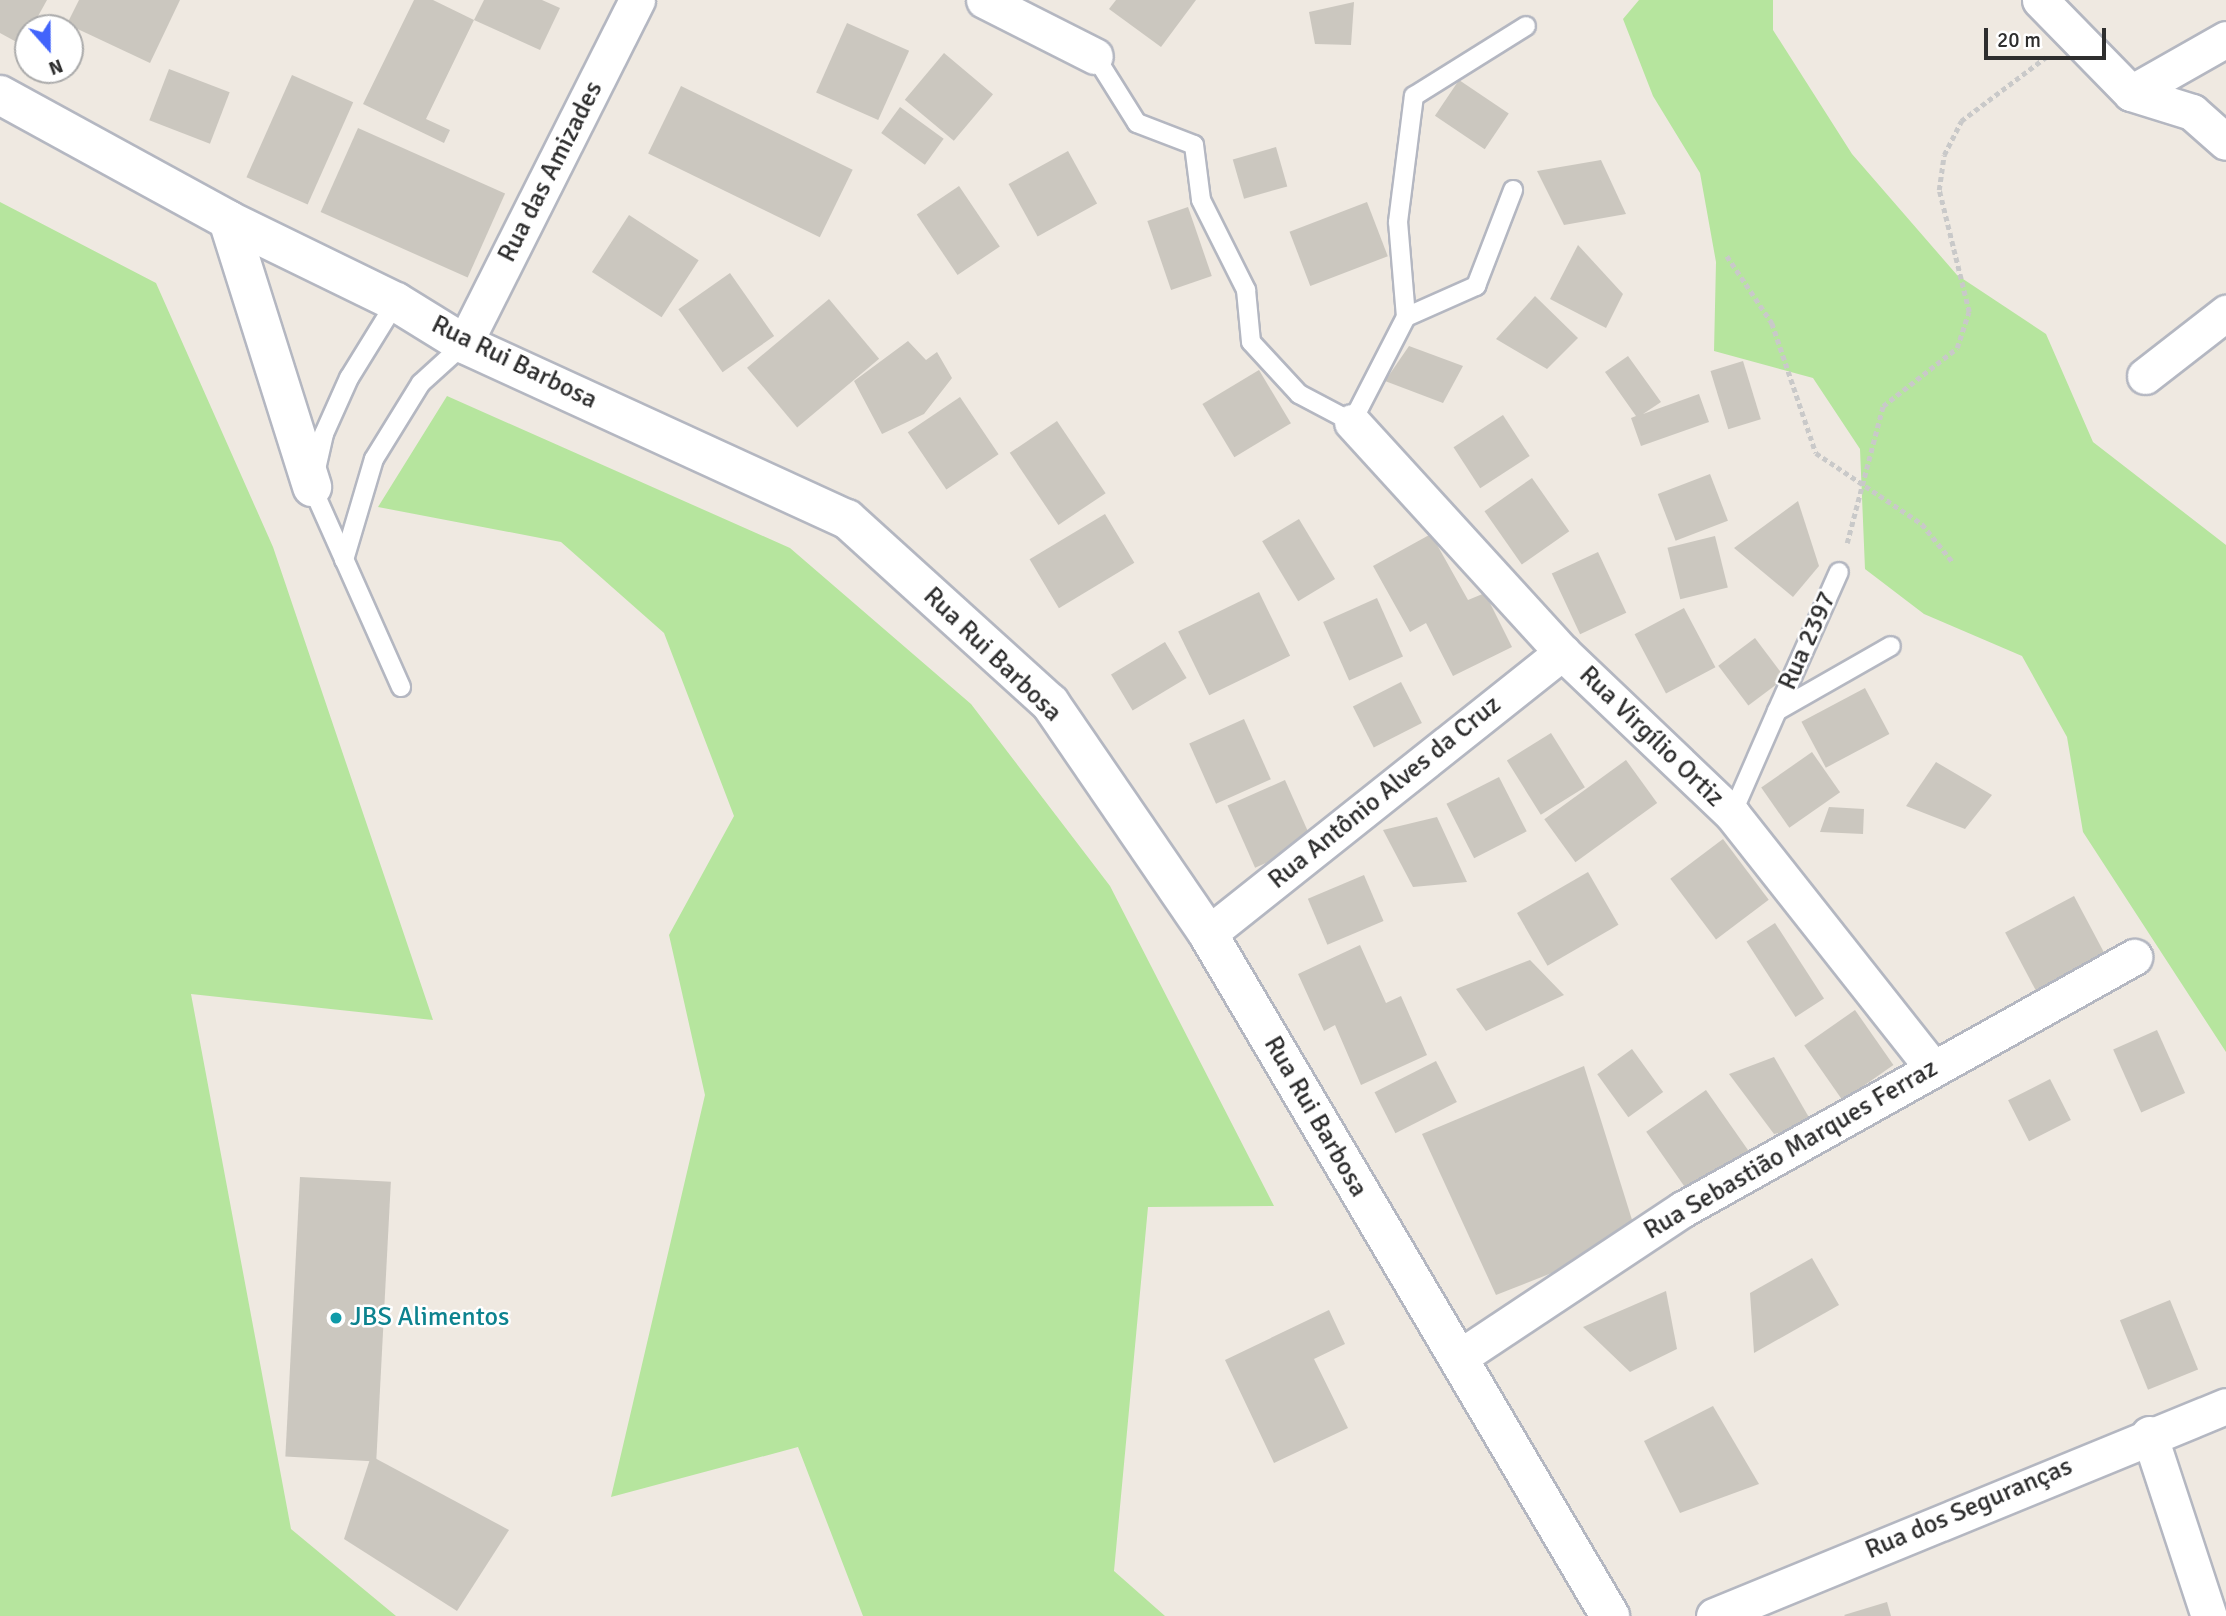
<!DOCTYPE html>
<meta charset="utf-8">
<style>
body{margin:0}
#map{position:relative;width:2226px;height:1616px;overflow:hidden;background:#efe9e1;font-family:Signika,sans-serif}
div>[style]{position:absolute}
.green>*{inset:0;background:#b6e59e}
.building>*{inset:0;background:#cbc7bf;transform-origin:0 0}
.path>*{height:4.5px;margin-top:-2.25px;transform-origin:0;background:repeating-linear-gradient(90deg,#c9c9c9 0 5px,transparent 0 8.5px)}
.roads{filter:drop-shadow(2px 0 #b4b7c1) drop-shadow(-2px 0 #b4b7c1) drop-shadow(0 2px #b4b7c1) drop-shadow(0 -2px #b4b7c1)}
.lane>*{height:18px;margin:-9px;padding:0 9px;transform-origin:9px;border-radius:9px;background:#fff}
.street>*{height:35px;margin:-17.5px;padding:0 17.5px;transform-origin:17.5px;border-radius:17.5px;background:#fff}
.secondary>*{height:38px;margin:-19px;padding:0 19px;transform-origin:19px;border-radius:19px;background:#fff}
.dots>*{width:19px;height:19px;translate:-50% -50%;box-sizing:border-box;border:4px solid #fff;border-radius:50%}
span{translate:-50% -50%;white-space:nowrap;text-align:center;line-height:1.15;-webkit-text-stroke:5px #fff;paint-order:stroke}
.street-label{font-size:26px;color:#2e2e2e}
.culture-label{font-size:26px;color:#0d838f}
.left{translate:0 -50%;text-align:left}
.north{position:absolute;left:14px;top:14px;width:70px;height:70px;box-sizing:border-box;background:#fff;border:2px solid #ababab;border-radius:50%;rotate:159deg;font-size:19px;font-weight:700;line-height:28px;text-align:center;color:#2e2e2e}
.north::after{content:'';display:block;margin:auto;width:24px;height:32px;background:#4264fb;clip-path:polygon(50% 0,100% 100%,50% 72%,0 100%)}
.scale{position:absolute;left:1984px;top:28px;width:122px;height:32px;box-sizing:border-box;border:4px solid #2e2e2e;border-top:0;padding-left:9px;font-size:21px;line-height:24px;white-space:nowrap;color:#2e2e2e;-webkit-text-stroke:5px #fff;paint-order:stroke}
</style>
<div id="map">
<div class="green">
<div style="clip-path:polygon(1639px 0,1773px 0,1773px 30px,1852px 154px,1957px 275px,2046px 334px,2093px 442px,2226px 545px,2226px 1052px,2083px 832px,2067px 737px,2022px 656px,1924px 614px,1865px 569px,1860px 449px,1813px 378px,1714px 351px,1716px 262px,1700px 173px,1653px 96px,1623px 19px)"></div>
<div style="clip-path:polygon(0 202px,156px 283px,273px 547px,433px 1020px,191px 994px,291px 1529px,396px 1616px,0 1616px)"></div>
<div style="clip-path:polygon(447px 396px,790px 548px,971px 704px,1110px 886px,1274px 1206px,1148px 1207px,1114px 1571px,1165px 1616px,863px 1616px,798px 1447px,611px 1497px,705px 1095px,669px 935px,734px 816px,664px 633px,561px 542px,378px 507px)"></div>
</div>
<div class="building">
<div style="clip-path:polygon(0 0,47px 0,22px 45px,0 33px)"></div>
<div style="clip-path:polygon(79px 0,180px 0,150px 63px,67px 24px)"></div>
<div style="clip-path:polygon(414px 0,433px 0,474px 20px,426px 119px,450px 130px,444px 143px,363px 104px)"></div>
<div style="clip-path:polygon(484px 0,542px 0,560px 8px,540px 50px,474px 20px)"></div>
<div style="clip-path:polygon(1116px 0,1196px 0,1161px 47px,1109px 9px)"></div>
<div style="clip-path:polygon(1354px 2px,1351px 45px,1315px 44px,1309px 12px)"></div>
<div style="left:847px;top:23px;width:68px;height:76px;rotate:24deg"></div>
<div style="left:944px;top:53px;width:64px;height:61px;rotate:40deg"></div>
<div style="left:169px;top:69px;width:65px;height:55px;rotate:21deg"></div>
<div style="left:292px;top:75px;width:67px;height:112px;rotate:24deg"></div>
<div style="left:1459px;top:80px;width:60px;height:43px;rotate:34deg"></div>
<div style="left:681px;top:86px;width:191px;height:75px;rotate:26deg"></div>
<div style="left:900px;top:107px;width:54px;height:32px;rotate:36deg"></div>
<div style="left:358px;top:128px;width:161px;height:92px;rotate:24deg"></div>
<div style="left:1276px;top:147px;width:41px;height:45px;rotate:74deg"></div>
<div style="left:1068px;top:151px;width:60px;height:68px;rotate:61deg"></div>
<div style="clip-path:polygon(1601px 160px,1626px 214px,1564px 225px,1537px 171px)"></div>
<div style="left:959px;top:186px;width:73px;height:51px;rotate:56deg"></div>
<div style="left:1367px;top:202px;width:58px;height:83px;rotate:69deg"></div>
<div style="left:1188px;top:207px;width:73px;height:43px;rotate:71deg"></div>
<div style="left:629px;top:215px;width:83px;height:68px;rotate:33deg"></div>
<div style="clip-path:polygon(1578px 245px,1623px 294px,1606px 328px,1550px 299px)"></div>
<div style="left:730px;top:273px;width:77px;height:63px;rotate:55deg"></div>
<div style="clip-path:polygon(1535px 296px,1578px 338px,1547px 369px,1496px 339px)"></div>
<div style="left:829px;top:299px;width:78px;height:107px;rotate:50deg"></div>
<div style="clip-path:polygon(908px 341px,926px 360px,937px 352px,952px 378px,924px 414px,882px 434px,854px 381px)"></div>
<div style="clip-path:polygon(1409px 346px,1463px 366px,1443px 403px,1385px 381px)"></div>
<div style="clip-path:polygon(1628px 356px,1661px 402px,1643px 414px,1699px 394px,1709px 422px,1641px 446px,1631px 418px,1636px 416px,1605px 372px)"></div>
<div style="left:1743px;top:361px;width:61px;height:34px;rotate:73deg"></div>
<div style="left:1259px;top:370px;width:62px;height:66px;rotate:59deg"></div>
<div style="left:960px;top:397px;width:69px;height:63px;rotate:56deg"></div>
<div style="left:1503px;top:415px;width:49px;height:59px;rotate:57deg"></div>
<div style="left:1057px;top:421px;width:87px;height:57px;rotate:56deg"></div>
<div style="left:1710px;top:474px;width:50px;height:56px;rotate:69deg"></div>
<div style="left:1532px;top:478px;width:65px;height:58px;rotate:55deg"></div>
<div style="clip-path:polygon(1798px 501px,1819px 566px,1793px 597px,1734px 548px)"></div>
<div style="left:1105px;top:514px;width:57px;height:88px;rotate:59deg"></div>
<div style="left:1299px;top:519px;width:70px;height:43px;rotate:59deg"></div>
<div style="clip-path:polygon(1431px 534px,1468px 600px,1485px 593px,1512px 647px,1453px 676px,1426px 623px,1410px 632px,1373px 566px)"></div>
<div style="left:1715px;top:536px;width:53px;height:49px;rotate:76deg"></div>
<div style="left:1598px;top:552px;width:67px;height:51px;rotate:65deg"></div>
<div style="left:1259px;top:592px;width:71px;height:90px;rotate:64deg"></div>
<div style="left:1377px;top:598px;width:64px;height:59px;rotate:66deg"></div>
<div style="left:1684px;top:608px;width:67px;height:56px;rotate:62deg"></div>
<div style="left:1755px;top:638px;width:50px;height:46px;rotate:53deg"></div>
<div style="left:1165px;top:642px;width:42px;height:63px;rotate:59deg"></div>
<div style="left:1401px;top:682px;width:46px;height:54px;rotate:63deg"></div>
<div style="left:1865px;top:688px;width:52px;height:72px;rotate:62deg"></div>
<div style="left:1244px;top:719px;width:66px;height:60px;rotate:66deg"></div>
<div style="left:1551px;top:733px;width:64px;height:52px;rotate:58deg"></div>
<div style="left:1812px;top:752px;width:49px;height:62px;rotate:55deg"></div>
<div style="left:1626px;top:760px;width:53px;height:101px;rotate:54deg"></div>
<div style="clip-path:polygon(1936px 762px,1992px 795px,1965px 829px,1906px 806px)"></div>
<div style="left:1499px;top:777px;width:61px;height:59px;rotate:63deg"></div>
<div style="left:1285px;top:780px;width:68px;height:63px;rotate:66deg"></div>
<div style="clip-path:polygon(1829px 807px,1864px 809px,1863px 834px,1820px 832px)"></div>
<div style="clip-path:polygon(1437px 817px,1467px 882px,1413px 887px,1383px 830px)"></div>
<div style="left:1723px;top:839px;width:76px;height:66px;rotate:53deg"></div>
<div style="left:1588px;top:872px;width:61px;height:82px;rotate:60deg"></div>
<div style="left:1364px;top:875px;width:50px;height:61px;rotate:67deg"></div>
<div style="left:2074px;top:896px;width:73px;height:78px;rotate:62deg"></div>
<div style="left:1775px;top:923px;width:90px;height:34px;rotate:57deg"></div>
<div style="clip-path:polygon(1360px 945px,1386px 1003px,1401px 996px,1427px 1055px,1361px 1085px,1335px 1025px,1324px 1031px,1298px 974px)"></div>
<div style="clip-path:polygon(1530px 960px,1564px 995px,1486px 1031px,1456px 989px)"></div>
<div style="left:1855px;top:1010px;width:67px;height:62px;rotate:55deg"></div>
<div style="left:2157px;top:1030px;width:69px;height:48px;rotate:66deg"></div>
<div style="left:1632px;top:1049px;width:53px;height:43px;rotate:54deg"></div>
<div style="clip-path:polygon(1774px 1057px,1814px 1126px,1774px 1134px,1729px 1074px)"></div>
<div style="left:1436px;top:1061px;width:46px;height:69px;rotate:63deg"></div>
<div style="clip-path:polygon(1584px 1066px,1638px 1239px,1496px 1295px,1422px 1134px)"></div>
<div style="left:2050px;top:1079px;width:46px;height:47px;rotate:63deg"></div>
<div style="left:1706px;top:1090px;width:78px;height:73px;rotate:55deg"></div>
<div style="left:300px;top:1177px;width:91px;height:280px;rotate:3deg"></div>
<div style="clip-path:polygon(1812px 1258px,1839px 1305px,1754px 1353px,1750px 1293px)"></div>
<div style="clip-path:polygon(1666px 1291px,1677px 1349px,1630px 1372px,1583px 1327px)"></div>
<div style="left:2170px;top:1300px;width:75px;height:54px;rotate:68deg"></div>
<div style="clip-path:polygon(1329px 1310px,1345px 1344px,1314px 1359px,1348px 1428px,1274px 1463px,1225px 1360px)"></div>
<div style="clip-path:polygon(1713px 1406px,1759px 1484px,1680px 1513px,1644px 1441px)"></div>
<div style="clip-path:polygon(371px 1456px,509px 1530px,457px 1611px,344px 1539px)"></div>
<div style="clip-path:polygon(1887px 1602px,1891px 1616px,1845px 1616px,1844px 1615px)"></div>
</div>
<div class="path">
<div style="left:1727px;top:256px;width:81px;rotate:56.1deg"></div>
<div style="left:1772px;top:323px;width:137px;rotate:71.3deg"></div>
<div style="left:1816px;top:453px;width:128px;rotate:33.8deg"></div>
<div style="left:1922px;top:524px;width:48px;rotate:51deg"></div>
<div style="left:1847px;top:543px;width:142px;rotate:-75.3deg"></div>
<div style="left:1883px;top:406px;width:94px;rotate:-38.1deg"></div>
<div style="left:1957px;top:348px;width:38px;rotate:-72deg"></div>
<div style="left:1969px;top:312px;width:126px;rotate:-103.8deg"></div>
<div style="left:1939px;top:190px;width:35px;rotate:-82deg"></div>
<div style="left:1944px;top:155px;width:38px;rotate:-63deg"></div>
<div style="left:1961px;top:121px;width:106px;rotate:-37deg"></div>
</div>
<div class="roads">
<div class="lane">
<div style="left:1095px;top:56px;width:79px;rotate:57.9deg"></div>
<div style="left:1137px;top:123px;width:61px;rotate:21.1deg"></div>
<div style="left:1194px;top:145px;width:55px;rotate:82.7deg"></div>
<div style="left:1201px;top:200px;width:101px;rotate:63.4deg"></div>
<div style="left:1246px;top:290px;width:52px;rotate:84.5deg"></div>
<div style="left:1251px;top:342px;width:71px;rotate:47.3deg"></div>
<div style="left:1299px;top:394px;width:60px;rotate:27.8deg"></div>
<div style="left:1352px;top:422px;width:118px;rotate:-62.8deg"></div>
<div style="left:1406px;top:317px;width:95px;rotate:-94.8deg"></div>
<div style="left:1398px;top:222px;width:127px;rotate:-82.8deg"></div>
<div style="left:1414px;top:96px;width:132px;rotate:-32deg"></div>
<div style="left:396px;top:302px;width:89px;rotate:121.7deg"></div>
<div style="left:349px;top:378px;width:61px;rotate:114.1deg"></div>
<div style="left:324px;top:434px;width:54px;rotate:102.8deg"></div>
<div style="left:312px;top:487px;width:219px;rotate:66deg"></div>
<div style="left:1406px;top:317px;width:77px;rotate:-23.9deg"></div>
<div style="left:1476px;top:286px;width:103px;rotate:-68.9deg"></div>
<div style="left:344px;top:560px;width:105px;rotate:-73.5deg"></div>
<div style="left:374px;top:459px;width:89px;rotate:-58.3deg"></div>
<div style="left:421px;top:383px;width:58px;rotate:-42.2deg"></div>
<div style="left:1777px;top:711px;width:152px;rotate:-66deg"></div>
<div style="left:1732px;top:814px;width:112px;rotate:-66.4deg"></div>
<div style="left:1777px;top:711px;width:131px;rotate:-29.7deg"></div>
</div>
<div class="street">
<div style="left:984px;top:0;width:124px;rotate:26.8deg"></div>
<div style="left:2040px;top:0;width:130px;rotate:45.6deg"></div>
<div style="left:2131px;top:93px;width:64px;rotate:17.3deg"></div>
<div style="left:2192px;top:112px;width:45px;rotate:41.4deg"></div>
<div style="left:2131px;top:93px;width:109px;rotate:-29.6deg"></div>
<div style="left:464px;top:344px;width:385px;rotate:-63.3deg"></div>
<div style="left:2145px;top:376px;width:103px;rotate:-37.9deg"></div>
<div style="left:1352px;top:422px;width:311px;rotate:47.6deg"></div>
<div style="left:1562px;top:652px;width:235px;rotate:43.6deg"></div>
<div style="left:1732px;top:814px;width:323px;rotate:51.7deg"></div>
<div style="left:1208px;top:934px;width:453px;rotate:-38.5deg"></div>
<div style="left:1457px;top:1359px;width:271px;rotate:-33.6deg"></div>
<div style="left:1683px;top:1209px;width:517px;rotate:-29.19deg"></div>
<div style="left:2149px;top:1434px;width:192px;rotate:71.8deg"></div>
<div style="left:1714px;top:1616px;width:553px;rotate:-22.3deg"></div>
</div>
<div class="secondary">
<div style="left:0;top:95px;width:260px;rotate:28.7deg"></div>
<div style="left:228px;top:220px;width:187px;rotate:26deg"></div>
<div style="left:396px;top:302px;width:80px;rotate:31.7deg"></div>
<div style="left:464px;top:344px;width:421px;rotate:24.6deg"></div>
<div style="left:847px;top:519px;width:274px;rotate:42.2deg"></div>
<div style="left:1050px;top:703px;width:280px;rotate:55.6deg"></div>
<div style="left:1208px;top:934px;width:792px;rotate:59.48deg"></div>
<div style="left:228px;top:220px;width:280px;rotate:72.5deg"></div>
</div>
</div>
<div class="dots">
<div style="left:336px;top:1318px;background:#0f9aa8"></div>
</div>
<div class="street-label">
<span style="left:551px;top:172px;rotate:-63deg">Rua das Amizades</span>
<span style="left:514px;top:363px;rotate:26deg">Rua Rui Barbosa</span>
<span style="left:1808px;top:641px;rotate:-66deg">Rua 2397</span>
<span style="left:992px;top:655px;rotate:44deg">Rua Rui Barbosa</span>
<span style="left:1651px;top:737px;rotate:44deg">Rua Virgílio Ortiz</span>
<span style="left:1385px;top:793px;rotate:-39deg">Rua Antônio Alves da Cruz</span>
<span style="left:1315px;top:1117px;rotate:60deg">Rua Rui Barbosa</span>
<span style="left:1791px;top:1150px;rotate:-30deg">Rua Sebastião Marques Ferraz</span>
<span style="left:1969px;top:1509px;rotate:-23deg">Rua dos Seguranças</span>
</div>
<div class="culture-label">
<span class="left" style="left:350px;top:1318px">JBS Alimentos</span>
</div>
<div class="north">N</div>
<div class="scale">20 m</div>
</div>
